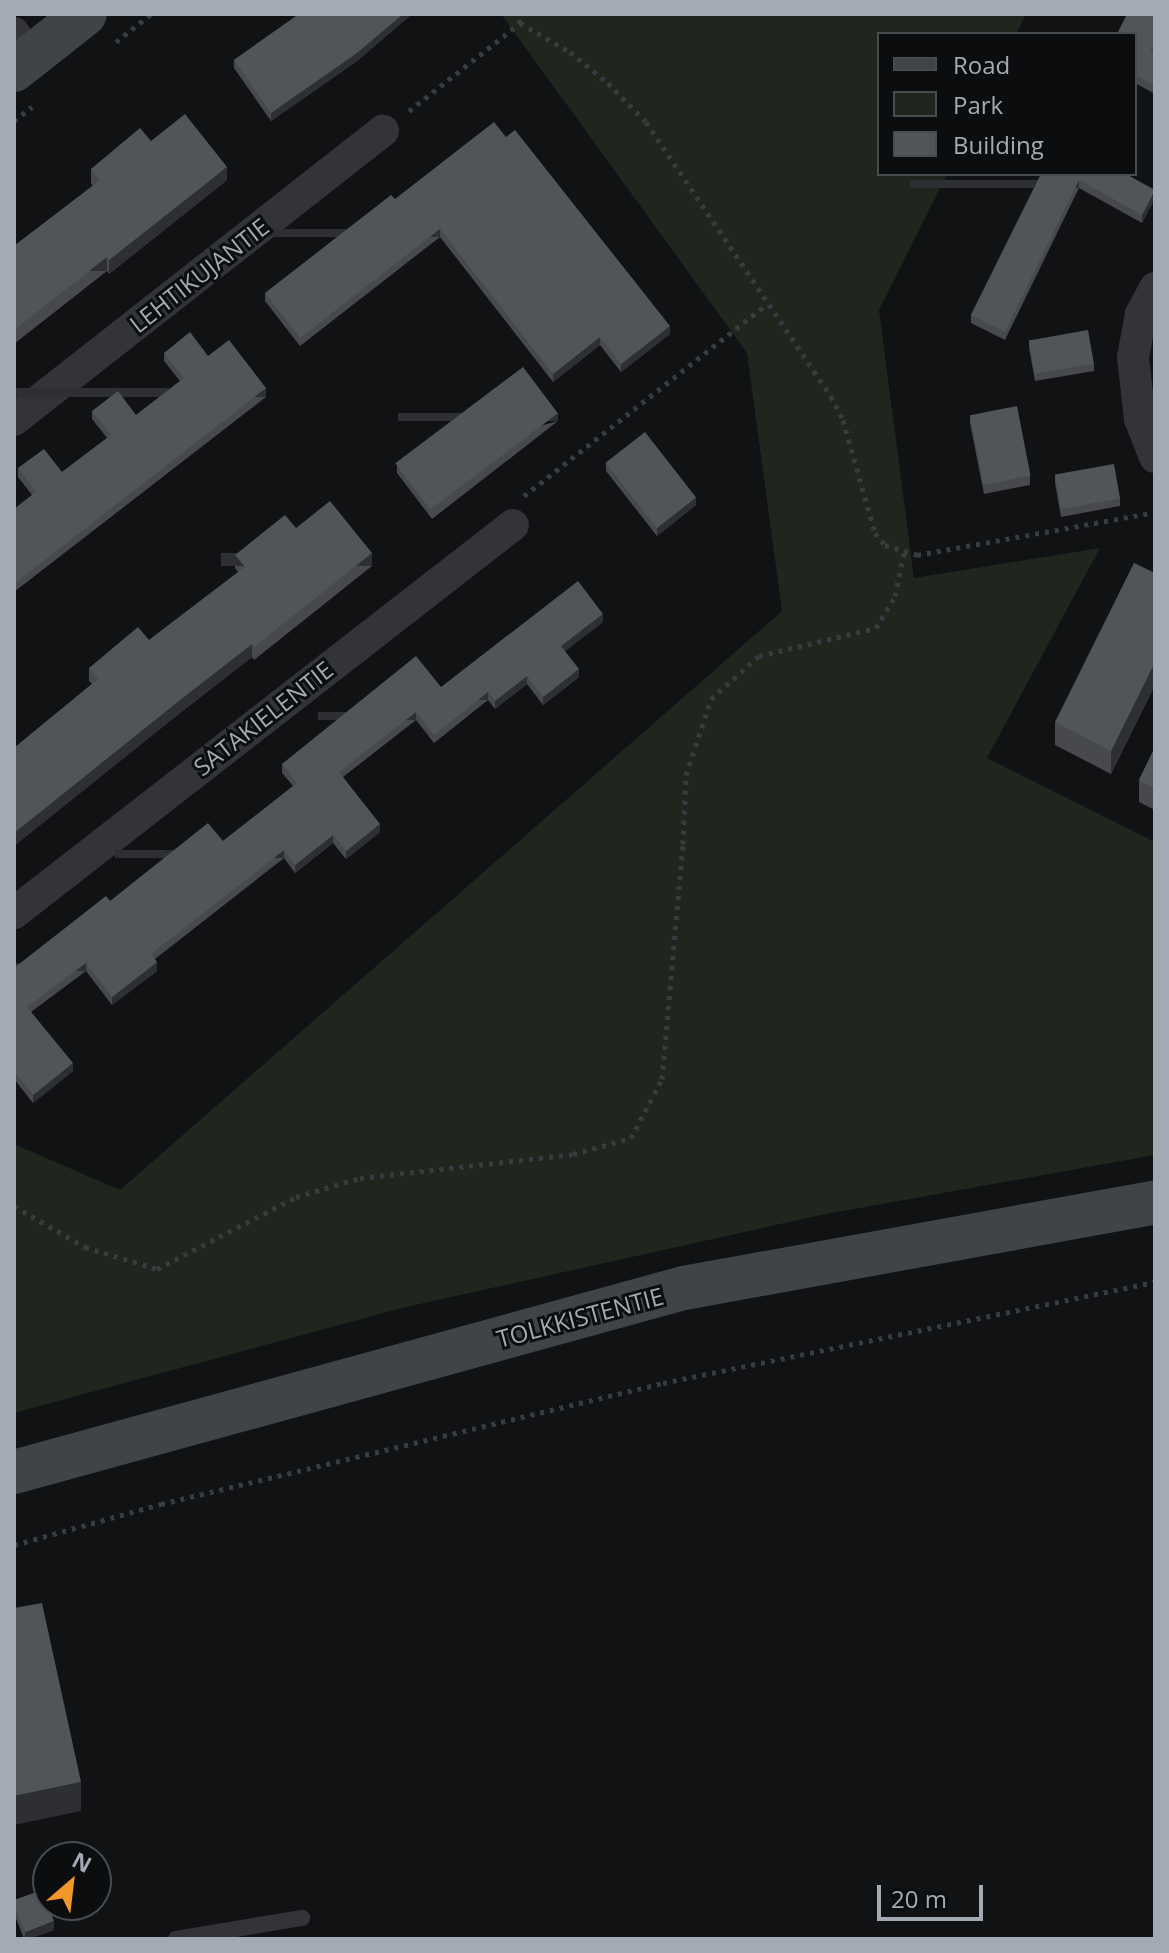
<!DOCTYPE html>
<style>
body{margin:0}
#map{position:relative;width:1169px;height:1953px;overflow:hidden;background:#111213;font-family:"Open Sans",sans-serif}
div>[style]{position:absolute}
.green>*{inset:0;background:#1e261e}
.path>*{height:5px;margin-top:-2.5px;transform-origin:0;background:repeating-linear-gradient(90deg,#383b3f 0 4px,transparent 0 10px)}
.lane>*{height:16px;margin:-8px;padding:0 8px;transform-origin:8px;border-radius:8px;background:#323438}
.street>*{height:32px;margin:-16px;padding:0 16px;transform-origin:16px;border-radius:16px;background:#323438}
.secondary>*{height:44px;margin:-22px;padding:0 22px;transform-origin:22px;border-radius:22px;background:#404348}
.wall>*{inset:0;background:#47494e}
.shaded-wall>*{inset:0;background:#2d2f32;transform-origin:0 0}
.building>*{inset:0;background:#515459;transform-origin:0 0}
span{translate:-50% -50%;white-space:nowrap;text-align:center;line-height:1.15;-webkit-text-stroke:6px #0c0d0e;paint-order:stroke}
.street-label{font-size:24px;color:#a3aab4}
.frame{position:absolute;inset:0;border:16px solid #a3aab4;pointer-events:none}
.legend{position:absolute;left:877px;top:32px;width:260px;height:144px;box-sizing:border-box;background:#0c0d0e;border:2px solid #484c50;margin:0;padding:10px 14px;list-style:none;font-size:24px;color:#a3aab4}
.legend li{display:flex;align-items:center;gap:16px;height:40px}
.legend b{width:40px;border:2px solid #484c50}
.north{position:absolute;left:32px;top:1841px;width:80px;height:80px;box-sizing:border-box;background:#0c0d0e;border:2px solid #484c50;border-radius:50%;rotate:28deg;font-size:22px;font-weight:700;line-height:32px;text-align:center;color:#a3aab4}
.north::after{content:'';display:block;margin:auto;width:28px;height:36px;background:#f2982a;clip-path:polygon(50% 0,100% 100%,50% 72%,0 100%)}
.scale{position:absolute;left:877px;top:1885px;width:106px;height:36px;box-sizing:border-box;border:4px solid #a3aab4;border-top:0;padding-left:10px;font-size:24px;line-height:28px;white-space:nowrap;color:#a3aab4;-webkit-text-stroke:6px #0c0d0e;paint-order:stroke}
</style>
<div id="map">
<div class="green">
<div style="clip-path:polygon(501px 14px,1026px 14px,1016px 34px,879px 34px,879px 174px,947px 174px,879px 310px,914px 578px,1100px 548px,987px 758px,1155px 842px,1155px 1155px,821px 1215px,406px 1307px,14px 1413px,14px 1144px,120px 1190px,782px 611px,747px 353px)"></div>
</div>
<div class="path">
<div style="left:520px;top:23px;width:58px;rotate:30.1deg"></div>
<div style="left:570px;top:52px;width:49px;rotate:39.2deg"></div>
<div style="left:608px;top:83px;width:54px;rotate:45.7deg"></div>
<div style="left:646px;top:122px;width:331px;rotate:56deg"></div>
<div style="left:831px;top:396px;width:27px;rotate:63deg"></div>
<div style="left:843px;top:420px;width:117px;rotate:74.2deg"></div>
<div style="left:875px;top:533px;width:16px;rotate:50deg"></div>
<div style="left:885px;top:545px;width:34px;rotate:17deg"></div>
<div style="left:917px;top:555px;width:242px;rotate:-10.2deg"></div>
<div style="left:116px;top:42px;width:45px;rotate:-38.7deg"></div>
<div style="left:409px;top:111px;width:142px;rotate:-38.4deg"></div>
<div style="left:520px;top:23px;width:9px;rotate:-103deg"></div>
<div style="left:14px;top:121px;width:23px;rotate:-38deg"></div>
<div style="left:524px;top:496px;width:310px;rotate:-38.3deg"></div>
<div style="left:14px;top:1206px;width:82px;rotate:30deg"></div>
<div style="left:85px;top:1247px;width:75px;rotate:17deg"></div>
<div style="left:157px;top:1269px;width:157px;rotate:-27.4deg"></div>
<div style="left:296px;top:1197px;width:67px;rotate:-16.5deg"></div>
<div style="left:360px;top:1178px;width:214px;rotate:-6.4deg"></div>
<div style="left:573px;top:1154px;width:60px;rotate:-15.4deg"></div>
<div style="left:631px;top:1138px;width:67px;rotate:-62.3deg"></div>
<div style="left:662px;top:1079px;width:236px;rotate:-84.9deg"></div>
<div style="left:683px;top:844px;width:69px;rotate:-87.5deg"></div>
<div style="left:686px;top:775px;width:80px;rotate:-71.8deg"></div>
<div style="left:711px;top:699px;width:64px;rotate:-41.9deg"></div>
<div style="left:759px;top:656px;width:120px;rotate:-13.5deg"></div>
<div style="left:876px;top:628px;width:37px;rotate:-59deg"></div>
<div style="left:895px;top:596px;width:44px;rotate:-78.2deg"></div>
<div style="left:14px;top:1545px;width:153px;rotate:-15.6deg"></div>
<div style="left:161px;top:1504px;width:516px;rotate:-13.55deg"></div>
<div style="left:663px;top:1383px;width:502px;rotate:-11.6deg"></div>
</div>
<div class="lane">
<div style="left:176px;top:1939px;width:128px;rotate:-9.5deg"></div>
</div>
<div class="street">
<div style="left:14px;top:33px;width:30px;rotate:57deg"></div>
<div style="left:1155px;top:288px;width:30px;rotate:118deg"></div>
<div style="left:1141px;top:314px;width:44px;rotate:100.5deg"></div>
<div style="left:1133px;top:357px;width:62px;rotate:83.6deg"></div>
<div style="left:1140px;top:419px;width:41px;rotate:68.5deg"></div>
<div style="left:14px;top:420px;width:469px;rotate:-38.1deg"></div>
<div style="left:14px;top:913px;width:632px;rotate:-37.87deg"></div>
</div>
<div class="secondary">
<div style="left:14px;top:70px;width:90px;rotate:-38.3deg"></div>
<div style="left:14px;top:1472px;width:695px;rotate:-15.36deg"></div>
<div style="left:684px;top:1288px;width:479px;rotate:-10.3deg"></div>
</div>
<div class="wall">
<div style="clip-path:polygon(299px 14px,412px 14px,357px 61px,271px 121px,234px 68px,234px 60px)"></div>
<div style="clip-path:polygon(1155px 14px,1155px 50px,1154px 53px,1155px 53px,1155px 94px,1135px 83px,1135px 34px)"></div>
<div style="clip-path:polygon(151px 141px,227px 180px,109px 274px,107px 271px,14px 344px,14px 246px,93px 186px,91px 183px,91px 169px)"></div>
<div style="clip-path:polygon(1041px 174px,1126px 174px,1155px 198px,1142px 223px,1079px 188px,1005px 340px,971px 323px,971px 315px)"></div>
<div style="clip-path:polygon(395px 199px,670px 334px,621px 372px,600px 345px,553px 382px,440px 237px,300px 346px,265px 301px,265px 293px)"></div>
<div style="clip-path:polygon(1029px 340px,1094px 363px,1094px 371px,1035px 381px,1029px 348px)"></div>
<div style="clip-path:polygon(164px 353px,208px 356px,266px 397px,14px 592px,14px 509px,32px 495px,18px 477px,18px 468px,62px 472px,107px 438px,92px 419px,92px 411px,136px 415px,180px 381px,164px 361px)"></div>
<div style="clip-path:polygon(970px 415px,1030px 476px,1030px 485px,984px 494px,970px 423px)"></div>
<div style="clip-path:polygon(558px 421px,432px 519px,397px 473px,397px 465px)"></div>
<div style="clip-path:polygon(606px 463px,696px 505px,657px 536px,606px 471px)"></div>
<div style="clip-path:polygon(1055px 475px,1120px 498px,1120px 506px,1061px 517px,1055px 483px)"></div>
<div style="clip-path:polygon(296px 528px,372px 566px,254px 660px,252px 657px,180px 713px,14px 846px,14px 748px,92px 684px,89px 681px,89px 668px,149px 640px,238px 572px,235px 568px,235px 555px)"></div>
<div style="clip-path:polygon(1155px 573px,1155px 685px,1111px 774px,1055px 745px,1055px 722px)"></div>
<div style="clip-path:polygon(603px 622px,565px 651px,579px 677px,543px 705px,527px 684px,495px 709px,488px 700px,434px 743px,416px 720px,343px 777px,380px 832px,346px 859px,333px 843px,295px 873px,284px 858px,155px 959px,157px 971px,112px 1005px,86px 971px,31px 1012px,73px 1071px,33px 1103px,14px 1079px,14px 968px,110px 901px,223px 841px,293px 786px,282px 773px,282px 764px,441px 687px)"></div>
<div style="clip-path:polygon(1155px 747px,1155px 810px,1139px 802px,1139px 780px)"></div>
<div style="clip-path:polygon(14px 1900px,54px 1930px,28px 1939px,24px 1939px,14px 1913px)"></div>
</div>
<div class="shaded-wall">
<div style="clip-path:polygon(403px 14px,412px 14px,357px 61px,271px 121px,271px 113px)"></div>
<div style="clip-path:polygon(227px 167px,227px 180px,109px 274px,109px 260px)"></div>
<div style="left:1079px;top:180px;width:8px;height:169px;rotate:90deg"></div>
<div style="clip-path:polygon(1155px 190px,1155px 198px,1142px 223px,1142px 215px)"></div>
<div style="left:440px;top:229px;width:8px;height:177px;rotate:90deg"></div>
<div style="left:107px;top:257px;width:14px;height:118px;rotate:90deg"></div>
<div style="clip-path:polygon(670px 326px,670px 334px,621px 372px,621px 364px)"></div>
<div style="clip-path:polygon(600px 337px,600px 345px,553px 382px,553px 374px)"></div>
<div style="left:266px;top:388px;width:9px;height:319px;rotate:90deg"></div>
<div style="left:558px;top:413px;width:8px;height:160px;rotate:90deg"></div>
<div style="clip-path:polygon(696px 497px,696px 505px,657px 536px,657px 528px)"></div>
<div style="left:372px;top:553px;width:13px;height:151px;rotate:90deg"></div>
<div style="clip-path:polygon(603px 614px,603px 622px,561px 654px,561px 646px)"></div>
<div style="clip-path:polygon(252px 644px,252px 657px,180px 713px,14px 846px,14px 833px,180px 700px)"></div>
<div style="clip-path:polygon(1155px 662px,1155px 685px,1111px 774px,1111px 751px)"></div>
<div style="clip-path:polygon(579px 669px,579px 677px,543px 705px,543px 697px)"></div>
<div style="clip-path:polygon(527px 676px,527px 684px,495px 709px,495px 701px)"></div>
<div style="left:488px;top:692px;width:8px;height:69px;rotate:90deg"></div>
<div style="left:416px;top:712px;width:8px;height:98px;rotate:90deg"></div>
<div style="clip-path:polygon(380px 824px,380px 832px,346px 859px,346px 851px)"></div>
<div style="clip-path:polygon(333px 835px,333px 843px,295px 873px,295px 865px)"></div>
<div style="left:284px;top:850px;width:8px;height:169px;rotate:90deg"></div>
<div style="clip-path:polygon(157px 962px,157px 971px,112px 1005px,112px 997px)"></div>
<div style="left:86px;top:963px;width:8px;height:74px;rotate:90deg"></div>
<div style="clip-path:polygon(73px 1063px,73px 1071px,33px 1103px,33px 1095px)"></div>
<div style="clip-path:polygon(81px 1782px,81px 1811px,14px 1825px,14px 1796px)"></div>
<div style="clip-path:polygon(54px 1921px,54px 1930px,28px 1939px,25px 1939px,25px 1932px)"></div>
</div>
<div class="building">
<div style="clip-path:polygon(299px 14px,403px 14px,357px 53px,271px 113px,234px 60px)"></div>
<div style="clip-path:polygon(1127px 14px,1155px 14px,1155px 42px,1150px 51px,1155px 53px,1155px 85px,1135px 75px,1135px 34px,1117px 34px)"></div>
<div style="clip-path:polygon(185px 114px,227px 167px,109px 260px,107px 257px,14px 330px,14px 246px,100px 180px,91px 169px,140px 128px,151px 141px)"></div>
<div style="clip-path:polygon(494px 122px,506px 137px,515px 130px,670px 326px,621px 364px,600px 337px,553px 374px,440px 229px,300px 338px,265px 293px,391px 195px,395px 199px)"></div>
<div style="clip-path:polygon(1041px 174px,1126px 174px,1155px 190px,1142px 215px,1079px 180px,1005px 332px,971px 315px)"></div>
<div style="left:1088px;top:330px;width:34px;height:60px;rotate:80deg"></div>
<div style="clip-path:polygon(190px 332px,208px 356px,229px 340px,266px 388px,14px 584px,14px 509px,36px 492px,18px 468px,44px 449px,62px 472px,111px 435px,92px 411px,118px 391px,136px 415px,184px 378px,164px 353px)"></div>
<div style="left:523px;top:367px;width:58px;height:160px;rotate:53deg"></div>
<div style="left:1017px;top:406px;width:71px;height:48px;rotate:79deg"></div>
<div style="left:645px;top:432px;width:83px;height:50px;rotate:52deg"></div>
<div style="left:1114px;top:464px;width:35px;height:60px;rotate:80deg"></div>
<div style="clip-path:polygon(330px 501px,372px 553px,254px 647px,252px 644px,180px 700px,14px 833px,14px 748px,98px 679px,89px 668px,138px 627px,149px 640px,245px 567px,235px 555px,285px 515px,296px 528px)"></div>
<div style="clip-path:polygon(1134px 563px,1155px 573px,1155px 662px,1111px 751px,1055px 722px)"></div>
<div style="clip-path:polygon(578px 581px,603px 614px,561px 646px,579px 669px,543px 697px,527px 676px,495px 701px,488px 692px,434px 735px,416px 712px,339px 772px,380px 824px,346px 851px,333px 835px,295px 865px,284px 850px,151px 954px,157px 962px,112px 997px,86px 963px,27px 1007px,73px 1063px,33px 1095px,14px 1071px,14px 968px,106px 896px,110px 901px,208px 823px,223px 841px,297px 783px,282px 764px,416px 656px,441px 687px)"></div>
<div style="clip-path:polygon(1155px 747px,1155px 788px,1139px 780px)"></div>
<div style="clip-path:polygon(42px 1603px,81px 1782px,14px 1796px,14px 1608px)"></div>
<div style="clip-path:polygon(42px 1890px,54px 1921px,25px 1932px,14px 1905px,14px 1900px)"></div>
</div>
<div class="street-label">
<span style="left:199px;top:275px;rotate:-38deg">LEHTIKUJANTIE</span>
<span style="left:263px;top:718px;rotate:-38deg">SATAKIELENTIE</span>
<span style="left:580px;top:1317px;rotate:-15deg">TOLKKISTENTIE</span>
</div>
<div class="frame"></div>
<ul class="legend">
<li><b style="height:10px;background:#404348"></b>Road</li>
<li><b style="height:22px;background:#1e261e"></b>Park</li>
<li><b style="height:22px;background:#515459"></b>Building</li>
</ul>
<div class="north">N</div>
<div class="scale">20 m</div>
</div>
